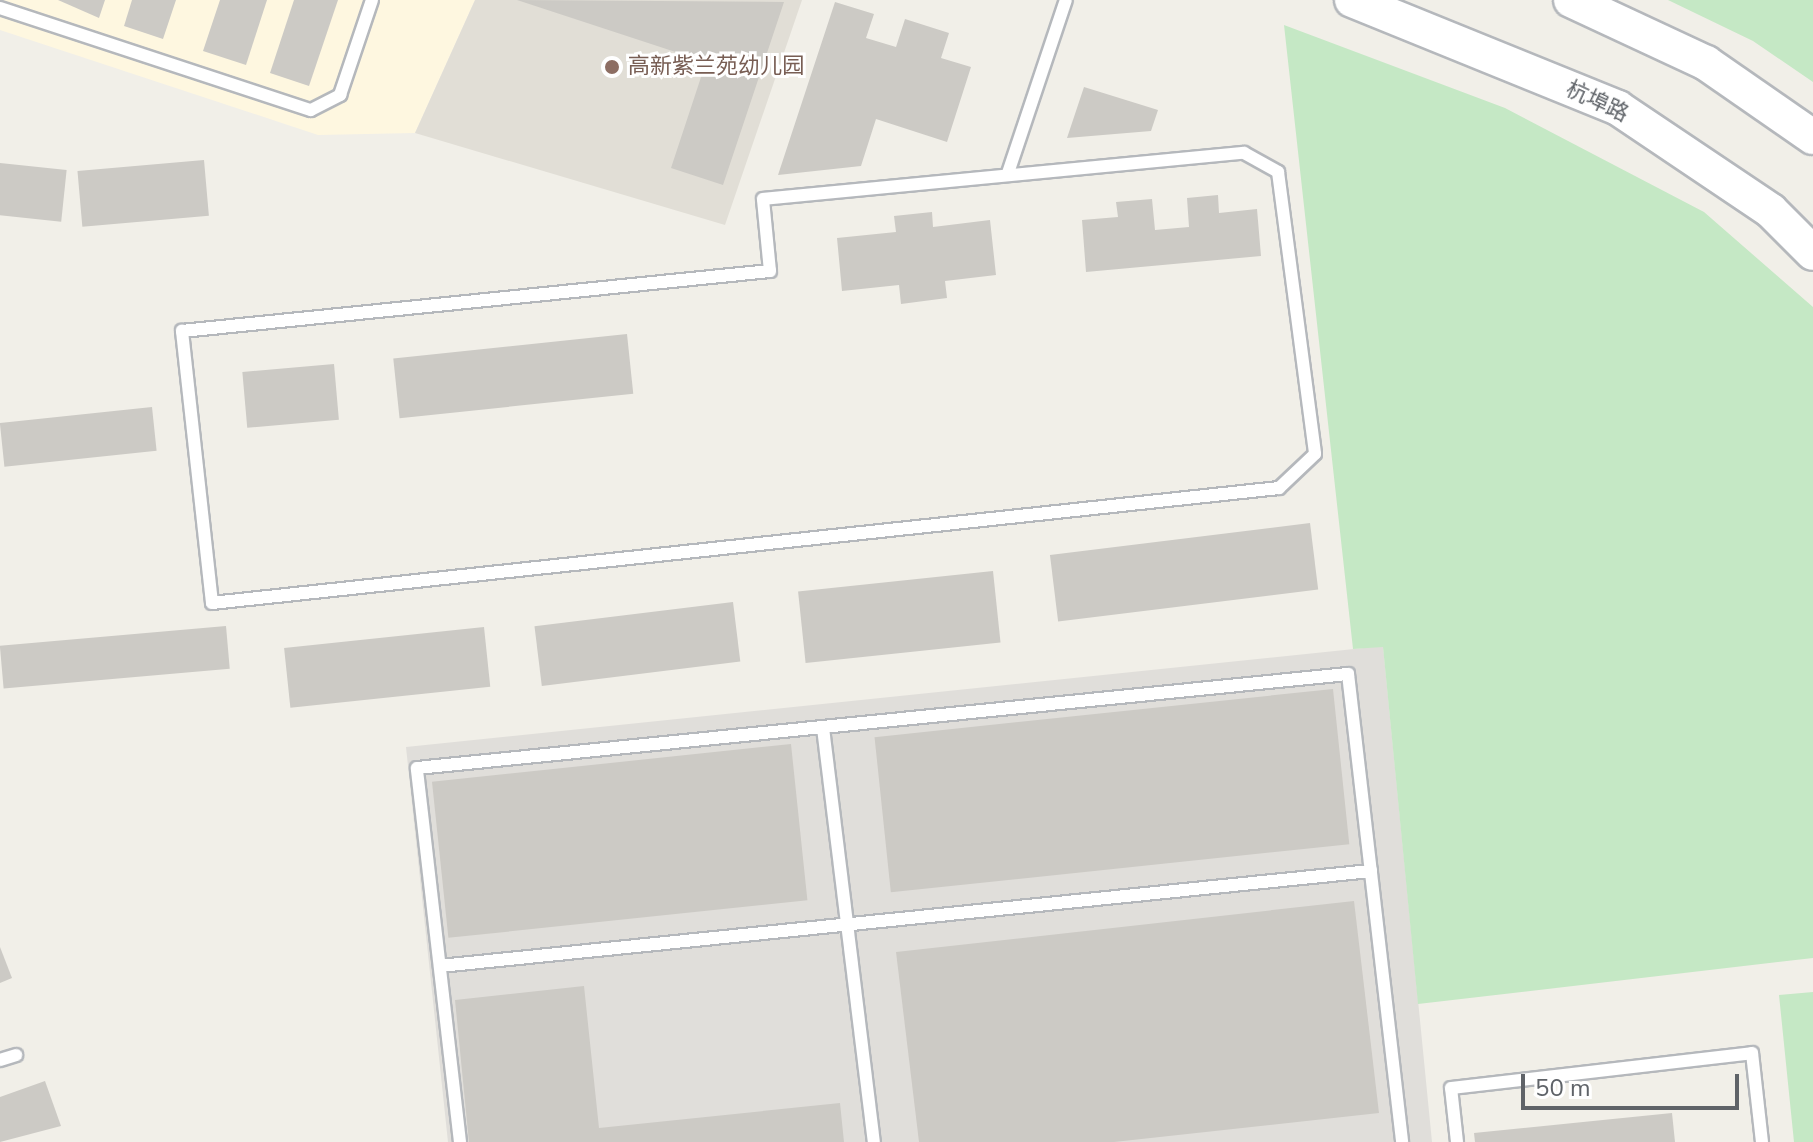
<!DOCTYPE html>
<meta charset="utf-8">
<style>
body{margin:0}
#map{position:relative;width:1813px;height:1142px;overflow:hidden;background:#f1efe8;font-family:"Nunito Sans","Noto Sans SC",sans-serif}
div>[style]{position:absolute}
.commercial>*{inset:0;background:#fef7e0}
.industrial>*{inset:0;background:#e0deda}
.education>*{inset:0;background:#e1ded6}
.green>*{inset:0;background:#c5e8c5}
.building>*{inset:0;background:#cccac5;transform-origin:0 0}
.roads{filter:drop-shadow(2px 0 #b5b8bc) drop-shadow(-2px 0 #b5b8bc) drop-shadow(0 2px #b5b8bc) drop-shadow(0 -2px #b5b8bc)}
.lane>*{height:12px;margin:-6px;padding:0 6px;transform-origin:6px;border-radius:6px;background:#fff}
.secondary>*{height:34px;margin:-17px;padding:0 17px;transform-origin:17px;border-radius:17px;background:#fff}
.dots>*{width:22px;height:22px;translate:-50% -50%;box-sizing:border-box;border:4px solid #fff;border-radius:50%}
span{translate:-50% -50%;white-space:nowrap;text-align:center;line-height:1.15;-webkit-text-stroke:6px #fff;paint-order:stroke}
.education-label{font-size:22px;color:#785e54}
.left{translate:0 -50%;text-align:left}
.street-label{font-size:22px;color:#5f6368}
.scale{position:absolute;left:1521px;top:1074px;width:218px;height:36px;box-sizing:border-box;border:4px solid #5f6368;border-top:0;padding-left:10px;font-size:24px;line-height:28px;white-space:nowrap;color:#5f6368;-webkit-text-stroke:6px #fff;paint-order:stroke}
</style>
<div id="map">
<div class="commercial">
<div style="clip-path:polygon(0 0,475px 0,415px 133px,318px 135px,0 30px)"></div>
</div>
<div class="industrial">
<div style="clip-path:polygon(1383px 646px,1432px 1142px,448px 1142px,406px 747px)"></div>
</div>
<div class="education">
<div style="clip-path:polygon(475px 0,802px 0,725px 225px,415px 133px)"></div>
</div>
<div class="green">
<div style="clip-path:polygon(1668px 0,1813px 0,1813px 82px,1753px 41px)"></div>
<div style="clip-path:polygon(1284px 25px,1505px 108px,1704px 212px,1813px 307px,1813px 958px,1418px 1004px,1383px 647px,1353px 649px)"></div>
<div style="clip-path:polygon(1813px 992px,1813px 1142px,1794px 1142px,1779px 995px)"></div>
</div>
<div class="building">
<div style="clip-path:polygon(58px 0,105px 0,99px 18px)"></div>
<div style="clip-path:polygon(132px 0,176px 0,163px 39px,124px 26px)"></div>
<div style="clip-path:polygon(220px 0,267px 0,246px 65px,203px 51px)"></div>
<div style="clip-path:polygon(294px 0,338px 0,309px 86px,270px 73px)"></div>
<div style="clip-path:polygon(517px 0,784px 2px,723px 185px,671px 168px,706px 62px)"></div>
<div style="clip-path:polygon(835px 2px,874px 14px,866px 38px,896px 47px,905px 19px,949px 33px,941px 58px,971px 67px,947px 142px,876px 119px,861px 166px,778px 175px)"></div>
<div style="clip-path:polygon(1084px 87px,1158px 110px,1151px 131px,1067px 138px)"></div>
<div style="left:204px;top:160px;width:56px;height:127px;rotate:85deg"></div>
<div style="left:0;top:163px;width:67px;height:52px;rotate:6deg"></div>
<div style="clip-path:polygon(1218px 195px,1219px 213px,1257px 209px,1261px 256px,1086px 272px,1082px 220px,1118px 217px,1116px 202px,1152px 199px,1155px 230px,1189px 227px,1187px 198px)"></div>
<div style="clip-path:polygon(932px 212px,933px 227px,990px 220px,996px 275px,945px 281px,947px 298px,901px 304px,899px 285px,842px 291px,837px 238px,896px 232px,894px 216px)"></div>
<div style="left:627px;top:334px;width:60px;height:235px;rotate:84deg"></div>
<div style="left:334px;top:364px;width:56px;height:92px;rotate:85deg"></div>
<div style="left:152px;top:407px;width:44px;height:153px;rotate:84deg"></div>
<div style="left:1310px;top:523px;width:67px;height:262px;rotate:83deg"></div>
<div style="left:993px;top:571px;width:72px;height:196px;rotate:84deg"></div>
<div style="left:733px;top:602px;width:60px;height:200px;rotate:83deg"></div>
<div style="left:226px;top:626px;width:43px;height:227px;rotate:85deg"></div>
<div style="left:484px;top:627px;width:60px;height:201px;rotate:84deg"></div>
<div style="left:1333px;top:689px;width:156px;height:461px;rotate:84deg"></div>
<div style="left:791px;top:744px;width:157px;height:361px;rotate:84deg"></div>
<div style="clip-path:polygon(1354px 901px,1379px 1113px,1114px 1142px,919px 1142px,896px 952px)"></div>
<div style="clip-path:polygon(0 947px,12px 978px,0 983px)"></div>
<div style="clip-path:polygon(584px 986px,599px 1128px,840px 1103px,844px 1142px,469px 1142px,455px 1000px)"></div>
<div style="clip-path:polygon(45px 1081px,61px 1126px,0 1142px,0 1097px)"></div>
<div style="clip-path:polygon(1672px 1113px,1675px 1142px,1475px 1142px,1474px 1133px)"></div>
</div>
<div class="roads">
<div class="lane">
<div style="left:0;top:8px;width:327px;rotate:18.2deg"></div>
<div style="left:311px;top:110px;width:33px;rotate:-27deg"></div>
<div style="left:340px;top:95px;width:100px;rotate:-71.4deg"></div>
<div style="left:1244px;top:153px;width:39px;rotate:29deg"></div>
<div style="left:1278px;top:172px;width:284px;rotate:82.5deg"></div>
<div style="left:1315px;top:454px;width:50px;rotate:136.6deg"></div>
<div style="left:1279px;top:488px;width:1073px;rotate:173.85deg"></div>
<div style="left:212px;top:603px;width:274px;rotate:-96.3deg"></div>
<div style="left:182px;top:331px;width:591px;rotate:-5.83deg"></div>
<div style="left:770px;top:271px;width:72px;rotate:-95.6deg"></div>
<div style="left:763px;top:199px;width:483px;rotate:-5.5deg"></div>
<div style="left:1008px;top:173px;width:182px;rotate:-71.5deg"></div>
<div style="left:823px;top:728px;width:417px;rotate:83deg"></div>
<div style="left:440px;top:966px;width:936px;rotate:-5.83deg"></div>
<div style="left:0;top:1060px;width:17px;rotate:-17deg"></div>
<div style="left:460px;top:1142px;width:376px;rotate:-96.6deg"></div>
<div style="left:417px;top:768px;width:936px;rotate:-5.77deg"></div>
<div style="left:1348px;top:674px;width:471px;rotate:83.4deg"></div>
<div style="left:1457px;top:1142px;width:54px;rotate:-96.3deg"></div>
<div style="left:1451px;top:1088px;width:303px;rotate:-6.6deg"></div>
<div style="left:1752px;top:1053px;width:90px;rotate:83.6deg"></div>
</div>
<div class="secondary">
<div style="left:1352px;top:0;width:287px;rotate:22.1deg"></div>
<div style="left:1618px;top:108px;width:184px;rotate:33.9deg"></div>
<div style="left:1771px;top:211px;width:59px;rotate:45deg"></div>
<div style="left:1571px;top:0;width:149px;rotate:25deg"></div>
<div style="left:1706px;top:63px;width:130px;rotate:34.7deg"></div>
</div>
</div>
<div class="dots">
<div style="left:612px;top:67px;background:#8d6e63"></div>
</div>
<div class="education-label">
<span class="left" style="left:628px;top:67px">高新紫兰苑幼儿园</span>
</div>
<div class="street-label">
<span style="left:1597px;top:102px;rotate:25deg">杭埠路</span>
</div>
<div class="scale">50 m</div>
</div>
